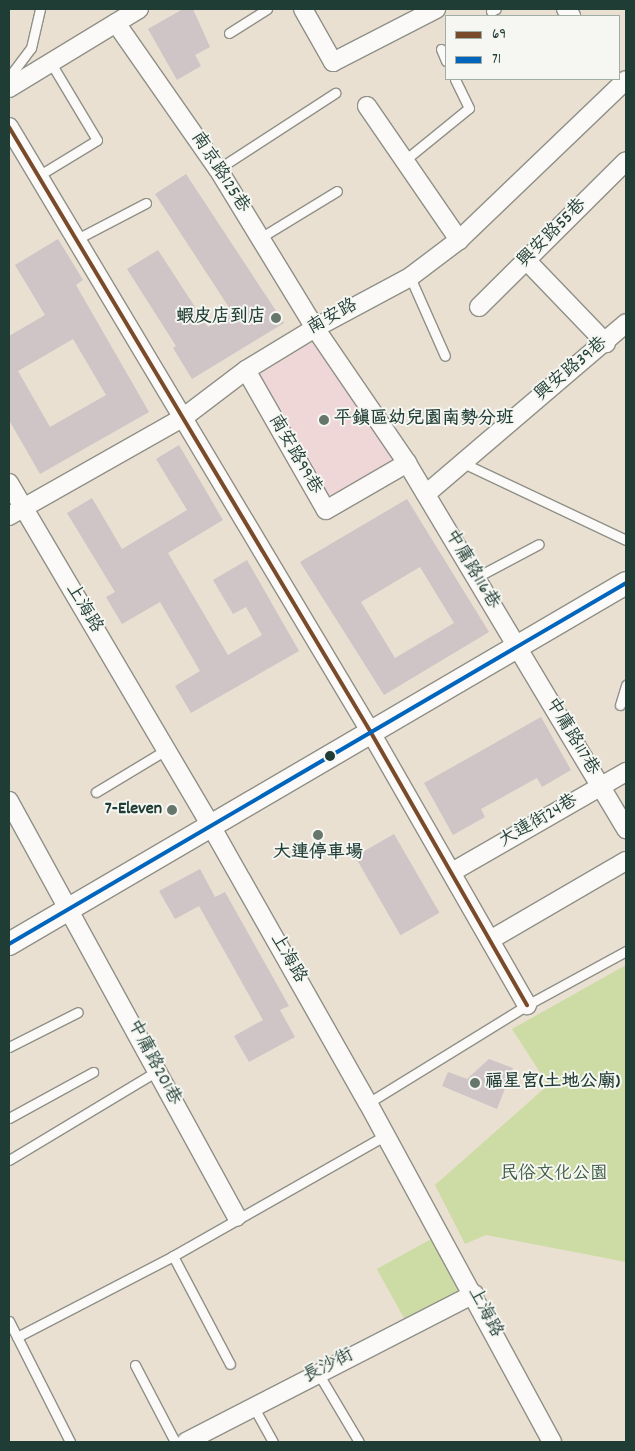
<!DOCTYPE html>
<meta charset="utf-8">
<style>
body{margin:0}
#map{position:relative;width:635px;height:1451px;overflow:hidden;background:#e9e0d2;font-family:Dekko,"LXGW WenKai TC",sans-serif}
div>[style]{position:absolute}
.built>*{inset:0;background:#f0d7d7}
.green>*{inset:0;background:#cddca5;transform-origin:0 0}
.building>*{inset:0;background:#cfc4c6;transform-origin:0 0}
.roads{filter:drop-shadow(1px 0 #8f9087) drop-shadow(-1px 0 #8f9087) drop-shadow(0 1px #8f9087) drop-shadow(0 -1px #8f9087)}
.service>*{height:9px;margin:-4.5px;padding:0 4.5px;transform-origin:4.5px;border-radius:4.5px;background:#fcfaf8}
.minor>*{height:18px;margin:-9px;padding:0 9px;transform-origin:9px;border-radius:9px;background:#fcfaf8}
.tertiary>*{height:22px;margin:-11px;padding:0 11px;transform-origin:11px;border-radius:11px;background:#fcfaf8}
.bus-1>*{height:4px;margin:-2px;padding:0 2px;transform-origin:2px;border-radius:2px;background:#7a4b2a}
.bus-2>*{height:4px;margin:-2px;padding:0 2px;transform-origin:2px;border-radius:2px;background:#0065bd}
.dots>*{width:14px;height:14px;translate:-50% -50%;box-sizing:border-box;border:2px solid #f6f6f2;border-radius:50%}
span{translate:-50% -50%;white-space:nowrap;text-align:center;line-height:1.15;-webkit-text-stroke:4px #f6f6f2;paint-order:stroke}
.street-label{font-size:18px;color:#1f3d34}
.poi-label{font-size:18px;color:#1f3d34;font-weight:700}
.right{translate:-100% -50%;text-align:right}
.left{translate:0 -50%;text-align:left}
.park-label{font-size:18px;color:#3d5c43}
.frame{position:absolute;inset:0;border:10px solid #1f3d34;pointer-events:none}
.legend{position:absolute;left:445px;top:15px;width:175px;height:65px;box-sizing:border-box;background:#f6f6f2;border:1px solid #a0aca6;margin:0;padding:6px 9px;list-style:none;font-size:15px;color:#1f3d34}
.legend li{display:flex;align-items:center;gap:10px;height:25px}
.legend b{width:25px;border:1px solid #a0aca6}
</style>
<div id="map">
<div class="built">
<div style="clip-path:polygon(309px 343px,322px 348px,395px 462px,330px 505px,255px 378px)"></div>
</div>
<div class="green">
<div style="clip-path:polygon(626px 965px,626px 1262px,486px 1235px,465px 1244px,435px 1185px,548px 1085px,512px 1029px)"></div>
<div style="left:431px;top:1239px;width:58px;height:62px;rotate:61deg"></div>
</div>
<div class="building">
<div style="clip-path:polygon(183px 9px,193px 9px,210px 47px,195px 55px,201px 66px,177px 80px,148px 29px)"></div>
<div style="clip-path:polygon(186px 174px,284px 323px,192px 379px,173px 348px,176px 346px,127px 269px,158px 250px,208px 327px,232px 312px,155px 194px)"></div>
<div style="clip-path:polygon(evenodd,58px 239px,83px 280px,76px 285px,149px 412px,40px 474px,9px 420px,9px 336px,45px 315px,15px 265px,58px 239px,73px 339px,106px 395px,50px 427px,18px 371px,73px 339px)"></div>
<div style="clip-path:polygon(179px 445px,223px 520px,168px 553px,228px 655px,262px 635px,246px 607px,233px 614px,213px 580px,247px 560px,299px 651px,191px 713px,175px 686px,200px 671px,160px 602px,122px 624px,106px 597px,115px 592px,67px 513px,92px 498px,122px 549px,187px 510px,156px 459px)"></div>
<div style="clip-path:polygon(evenodd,407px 499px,489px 632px,384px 695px,300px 562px,407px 499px,420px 567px,454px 623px,395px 658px,361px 602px,420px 567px)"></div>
<div style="clip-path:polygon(541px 717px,571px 770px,542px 787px,537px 778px,481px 809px,485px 817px,453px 835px,424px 783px)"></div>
<div style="left:394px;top:834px;width:91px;height:45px;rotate:60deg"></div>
<div style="clip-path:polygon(200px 869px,215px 897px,225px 892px,289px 1006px,280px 1010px,295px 1037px,249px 1062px,234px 1036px,263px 1020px,199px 906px,175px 919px,159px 891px)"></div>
<div style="clip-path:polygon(489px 1059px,513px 1068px,497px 1109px,442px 1086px,448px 1072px,467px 1079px)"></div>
</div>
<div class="roads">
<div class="service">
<div style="left:491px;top:11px;width:5px;rotate:-22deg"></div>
<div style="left:229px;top:33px;width:45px;rotate:-32.3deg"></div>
<div style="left:441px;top:49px;width:13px;rotate:67deg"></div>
<div style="left:9px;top:77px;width:36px;rotate:-53deg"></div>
<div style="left:31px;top:48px;width:40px;rotate:-77deg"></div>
<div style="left:405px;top:160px;width:82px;rotate:-39.1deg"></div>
<div style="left:469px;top:108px;width:32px;rotate:-116deg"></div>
<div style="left:218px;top:169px;width:140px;rotate:-33deg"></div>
<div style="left:38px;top:176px;width:69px;rotate:-31.4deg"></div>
<div style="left:97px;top:140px;width:90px;rotate:-120.9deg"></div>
<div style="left:260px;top:238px;width:90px;rotate:-31.4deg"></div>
<div style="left:75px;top:240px;width:80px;rotate:-27.5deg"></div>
<div style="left:410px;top:277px;width:86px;rotate:66.1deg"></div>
<div style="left:463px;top:463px;width:180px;rotate:25.3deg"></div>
<div style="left:475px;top:578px;width:72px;rotate:-28deg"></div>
<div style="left:620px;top:705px;width:21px;rotate:-73deg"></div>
<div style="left:96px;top:792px;width:82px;rotate:-31deg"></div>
<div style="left:9px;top:1047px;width:77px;rotate:-26.9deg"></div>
<div style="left:368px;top:1103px;width:187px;rotate:-31.6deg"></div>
<div style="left:527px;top:1005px;width:113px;rotate:-28.6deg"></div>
<div style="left:9px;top:1118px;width:96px;rotate:-28.7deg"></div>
<div style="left:9px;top:1160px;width:173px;rotate:-31deg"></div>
<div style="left:173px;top:1256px;width:122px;rotate:62.2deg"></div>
<div style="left:9px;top:1321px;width:136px;rotate:63.2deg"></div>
<div style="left:17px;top:1337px;width:176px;rotate:-27.4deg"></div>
<div style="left:173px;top:1256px;width:245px;rotate:-29.6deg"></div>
<div style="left:135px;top:1365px;width:87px;rotate:62.5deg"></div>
<div style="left:318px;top:1373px;width:80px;rotate:59.3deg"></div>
<div style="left:253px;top:1406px;width:41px;rotate:60.9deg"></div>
</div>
<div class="minor">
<div style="left:303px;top:9px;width:61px;rotate:60.5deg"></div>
<div style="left:333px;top:62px;width:116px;rotate:-27.2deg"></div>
<div style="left:566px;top:9px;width:9px;rotate:54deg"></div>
<div style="left:116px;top:23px;width:178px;rotate:55.1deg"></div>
<div style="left:218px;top:169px;width:186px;rotate:58.6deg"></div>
<div style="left:315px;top:328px;width:163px;rotate:55.7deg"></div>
<div style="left:407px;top:463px;width:427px;rotate:59.1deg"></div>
<div style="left:9px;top:88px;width:152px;rotate:-31.3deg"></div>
<div style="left:367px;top:106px;width:163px;rotate:55.5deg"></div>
<div style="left:9px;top:127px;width:704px;rotate:59.13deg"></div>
<div style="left:370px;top:731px;width:316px;rotate:60.2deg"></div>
<div style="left:527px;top:261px;width:114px;rotate:46.1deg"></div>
<div style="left:479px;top:307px;width:207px;rotate:-44.8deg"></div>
<div style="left:246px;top:370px;width:161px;rotate:60.3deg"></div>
<div style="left:326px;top:510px;width:94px;rotate:-30.1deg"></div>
<div style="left:9px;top:483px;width:398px;rotate:59.5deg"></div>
<div style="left:211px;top:826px;width:318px;rotate:60.5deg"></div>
<div style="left:368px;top:1103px;width:386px;rotate:61.5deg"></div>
<div style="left:426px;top:494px;width:263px;rotate:-40.5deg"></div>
<div style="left:9px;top:516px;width:201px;rotate:-29.5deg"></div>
<div style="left:184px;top:417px;width:78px;rotate:-37.2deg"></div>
<div style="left:246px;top:370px;width:81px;rotate:-31.3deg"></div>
<div style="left:315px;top:328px;width:108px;rotate:-28.2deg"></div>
<div style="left:410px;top:277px;width:61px;rotate:-37.1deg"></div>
<div style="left:459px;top:240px;width:231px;rotate:-43.8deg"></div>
<div style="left:9px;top:801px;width:474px;rotate:61.3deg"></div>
<div style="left:452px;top:872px;width:201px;rotate:-29.9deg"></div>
<div style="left:490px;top:940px;width:157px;rotate:-30.2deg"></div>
<div style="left:186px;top:1442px;width:324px;rotate:-27.2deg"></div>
</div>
<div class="tertiary">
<div style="left:9px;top:944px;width:715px;rotate:-30.33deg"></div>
</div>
</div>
<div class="bus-1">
<div style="left:9px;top:127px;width:704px;rotate:59.13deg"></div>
<div style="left:370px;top:731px;width:316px;rotate:60.2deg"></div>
</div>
<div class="bus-2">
<div style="left:9px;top:944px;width:715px;rotate:-30.33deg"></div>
</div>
<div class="dots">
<div style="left:276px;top:318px;background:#66766b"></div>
<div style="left:324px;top:420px;background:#66766b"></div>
<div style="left:330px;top:756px;background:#1f3d34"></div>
<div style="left:172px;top:810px;background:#66766b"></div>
<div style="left:318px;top:835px;background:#66766b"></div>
<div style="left:475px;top:1083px;background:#66766b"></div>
</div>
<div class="street-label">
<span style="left:219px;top:173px;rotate:57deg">南京路125巷</span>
<span style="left:553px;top:234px;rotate:-45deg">興安路55巷</span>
<span style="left:333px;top:318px;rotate:-29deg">南安路</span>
<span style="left:572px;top:370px;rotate:-40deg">興安路39巷</span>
<span style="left:294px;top:455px;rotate:60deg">南安路99巷</span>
<span style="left:471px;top:570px;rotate:59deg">中庸路116巷</span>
<span style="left:83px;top:609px;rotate:59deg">上海路</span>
<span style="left:571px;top:737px;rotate:59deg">中庸路117巷</span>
<span style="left:539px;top:822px;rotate:-30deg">大連街24巷</span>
<span style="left:287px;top:959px;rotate:60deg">上海路</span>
<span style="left:153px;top:1063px;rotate:62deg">中庸路201巷</span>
<span style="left:484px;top:1313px;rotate:62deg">上海路</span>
<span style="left:329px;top:1367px;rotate:-27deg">長沙街</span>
</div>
<div class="poi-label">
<span class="right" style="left:266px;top:318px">蝦皮店到店</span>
<span class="left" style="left:334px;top:420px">平鎮區幼兒園南勢分班</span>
<span class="right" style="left:162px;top:810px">7-Eleven</span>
<span style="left:318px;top:854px">大連停車場</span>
<span class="left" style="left:485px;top:1083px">福星宮(土地公廟)</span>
</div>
<div class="park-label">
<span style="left:554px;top:1175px">民俗文化公園</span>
</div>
<div class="frame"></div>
<ul class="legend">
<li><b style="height:6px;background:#7a4b2a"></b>69</li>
<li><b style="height:6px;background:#0065bd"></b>71</li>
</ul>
</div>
